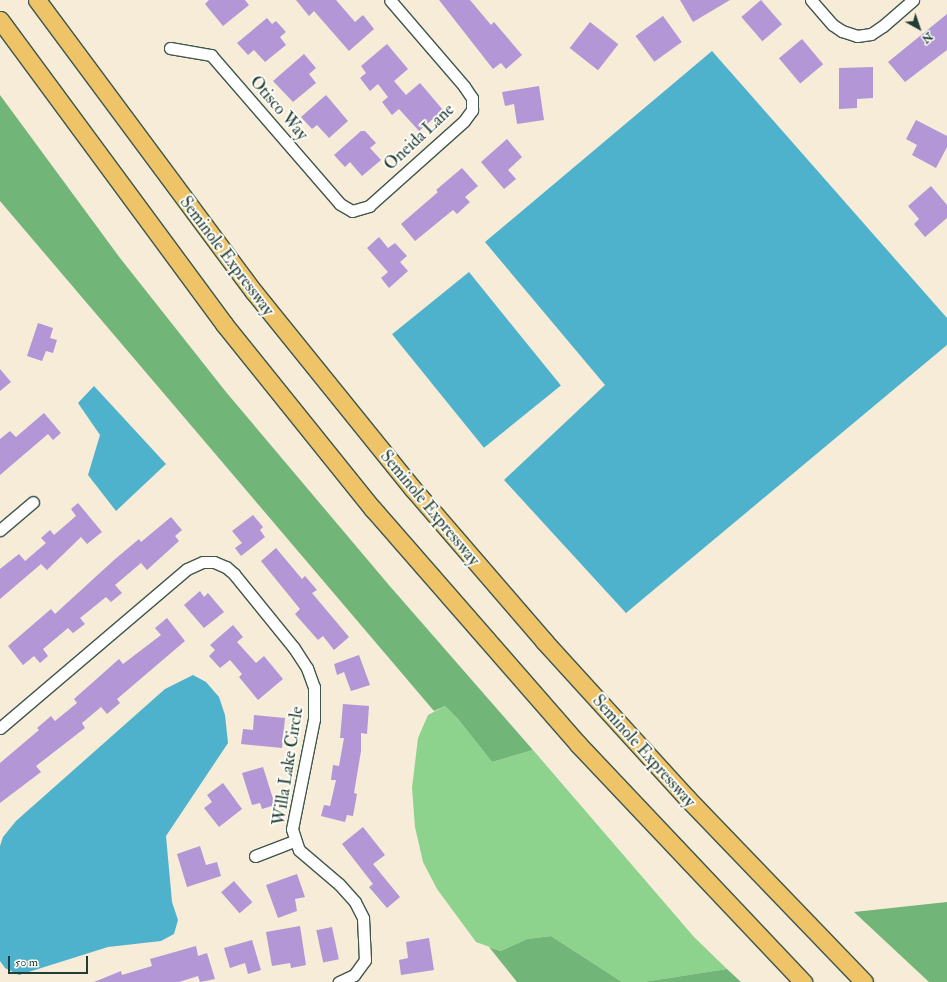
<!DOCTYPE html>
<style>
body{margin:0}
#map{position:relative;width:947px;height:982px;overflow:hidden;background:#f6ecd8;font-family:"IM FELL Double Pica",serif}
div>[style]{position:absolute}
.green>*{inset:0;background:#8dd38d}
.forest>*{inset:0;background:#72b578}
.water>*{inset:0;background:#4eb2cd;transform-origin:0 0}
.building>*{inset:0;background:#b296d5;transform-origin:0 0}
.roads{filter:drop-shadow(1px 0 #3f574d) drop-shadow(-1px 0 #3f574d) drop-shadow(0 1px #3f574d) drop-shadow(0 -1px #3f574d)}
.minor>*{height:11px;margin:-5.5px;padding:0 5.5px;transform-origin:5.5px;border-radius:5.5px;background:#fff}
.highway>*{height:17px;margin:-8.5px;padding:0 8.5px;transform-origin:8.5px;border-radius:8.5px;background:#efc469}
span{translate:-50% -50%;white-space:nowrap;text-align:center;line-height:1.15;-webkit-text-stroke:4px #fdfcf7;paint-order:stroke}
.street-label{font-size:17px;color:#1f3d34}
.north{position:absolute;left:899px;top:8px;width:40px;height:40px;-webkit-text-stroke:3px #fdfcf7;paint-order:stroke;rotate:140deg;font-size:11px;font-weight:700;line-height:16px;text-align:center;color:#1f3d34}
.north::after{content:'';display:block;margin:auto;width:14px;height:18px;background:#1f3d34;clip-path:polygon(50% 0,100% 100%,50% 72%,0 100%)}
.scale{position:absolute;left:8px;top:956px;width:80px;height:18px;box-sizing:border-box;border:2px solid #1f3d34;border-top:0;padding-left:5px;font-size:12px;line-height:14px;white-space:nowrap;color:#1f3d34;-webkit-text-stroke:3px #fdfcf7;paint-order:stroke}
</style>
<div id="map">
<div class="green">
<div style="clip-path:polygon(445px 706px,458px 719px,492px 762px,533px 750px,694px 937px,727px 969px,643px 982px,622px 982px,551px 936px,527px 939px,501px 951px,476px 942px,437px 889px,423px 862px,415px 827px,412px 788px,418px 738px,428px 715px)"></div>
</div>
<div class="forest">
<div style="clip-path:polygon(0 95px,120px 258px,226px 392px,388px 584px,533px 750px,492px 762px,458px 719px,445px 706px,434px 711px,0 201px)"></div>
<div style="clip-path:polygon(947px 902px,947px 982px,929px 982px,854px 912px)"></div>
<div style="clip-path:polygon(551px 936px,622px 982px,517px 982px,489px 947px,501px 951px,527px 939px)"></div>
<div style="clip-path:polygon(727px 969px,741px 982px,643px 982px)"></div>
</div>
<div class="water">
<div style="clip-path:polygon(712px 51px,947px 318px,947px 345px,626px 613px,504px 480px,605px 385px,485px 242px)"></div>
<div style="left:469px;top:272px;width:146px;height:99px;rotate:51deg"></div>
<div style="clip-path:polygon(94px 386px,166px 464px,116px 511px,88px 475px,100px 435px,78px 403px)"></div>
<div style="clip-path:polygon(193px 675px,206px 682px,219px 697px,225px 715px,228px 743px,166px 836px,172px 902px,178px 920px,174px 934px,161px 941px,108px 947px,19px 975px,5px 968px,0 961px,0 846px,3px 837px,16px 821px,165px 689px)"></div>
</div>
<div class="building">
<div style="clip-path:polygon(209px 0,245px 0,249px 5px,223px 26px,205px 4px)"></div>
<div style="clip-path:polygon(296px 0,336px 0,355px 22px,363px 15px,374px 29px,349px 51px,314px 11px,309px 16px)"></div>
<div style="clip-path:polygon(439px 0,470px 0,491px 25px,494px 22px,522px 55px,506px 69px,501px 63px,493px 69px)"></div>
<div style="clip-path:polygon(680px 0,730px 0,693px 22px)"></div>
<div style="left:761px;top:0;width:32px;height:26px;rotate:49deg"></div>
<div style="clip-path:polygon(947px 14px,947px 50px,905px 82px,888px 62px)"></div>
<div style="left:663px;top:16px;width:32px;height:34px;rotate:54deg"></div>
<div style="clip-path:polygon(267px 18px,272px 24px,276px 21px,286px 32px,280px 37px,286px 45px,265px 62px,254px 50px,248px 55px,237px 43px)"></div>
<div style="left:590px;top:22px;width:36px;height:33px;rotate:38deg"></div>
<div style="left:802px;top:39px;width:33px;height:30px;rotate:50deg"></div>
<div style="clip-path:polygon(387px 44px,408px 69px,394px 81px,406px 95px,420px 83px,443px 110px,419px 131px,399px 109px,392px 115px,382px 102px,388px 97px,378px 84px,370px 91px,360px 78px,366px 73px,361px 66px)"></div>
<div style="clip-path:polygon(304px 54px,316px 68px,309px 74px,316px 83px,293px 102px,273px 81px)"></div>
<div style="clip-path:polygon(873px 67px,873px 98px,857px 99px,857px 108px,839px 109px,839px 68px)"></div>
<div style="clip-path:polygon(539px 86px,544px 120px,517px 124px,514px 104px,505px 106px,502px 92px)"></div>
<div style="clip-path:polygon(326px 95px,348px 121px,329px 138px,317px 125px,312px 129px,301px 117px)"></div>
<div style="clip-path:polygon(916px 120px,947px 136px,947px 147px,936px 168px,912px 155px,917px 145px,906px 139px)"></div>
<div style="clip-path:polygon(361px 131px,365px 131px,376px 143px,370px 148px,381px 160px,362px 176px,350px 162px,345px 167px,334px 155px)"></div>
<div style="clip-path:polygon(507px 139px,522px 157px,508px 170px,516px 179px,504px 189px,481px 162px)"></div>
<div style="clip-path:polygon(462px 168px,478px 186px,465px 197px,470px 202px,457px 214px,453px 210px,415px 241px,401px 224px,438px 192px,436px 190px)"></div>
<div style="clip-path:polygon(931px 186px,947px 205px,947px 218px,925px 237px,914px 224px,919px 219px,908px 206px)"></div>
<div style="clip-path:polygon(379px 237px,388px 248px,395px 243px,407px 256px,400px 262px,408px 271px,389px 288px,381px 278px,388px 272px,367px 248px)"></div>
<div style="clip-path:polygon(38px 323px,53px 328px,50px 338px,57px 340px,53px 353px,46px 351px,42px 361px,27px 356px)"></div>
<div style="clip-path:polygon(0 369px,11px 382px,0 391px)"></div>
<div style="clip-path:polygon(44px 413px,61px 433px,53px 440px,48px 434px,0 475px,0 439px,10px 431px,16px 437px)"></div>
<div style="clip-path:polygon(78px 503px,102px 532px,87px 544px,81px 537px,47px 570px,41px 564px,0 599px,0 569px,19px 554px,25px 561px,46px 543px,41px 538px,50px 530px,54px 535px,76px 516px,71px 509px)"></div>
<div style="clip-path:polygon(253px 515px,263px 527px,260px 530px,265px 537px,241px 556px,235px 548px,242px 543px,232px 531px)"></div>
<div style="clip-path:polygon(171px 517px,182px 530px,175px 536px,179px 541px,147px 570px,141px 563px,115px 585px,122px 593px,111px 602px,106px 597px,80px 618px,85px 624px,73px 633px,68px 628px,43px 649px,48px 656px,40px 663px,34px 656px,23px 665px,8px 646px,51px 609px,55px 614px,114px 560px,139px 539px,141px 542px)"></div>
<div style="clip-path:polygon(276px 548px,302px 579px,305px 576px,317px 590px,312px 593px,349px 637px,334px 650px,323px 636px,318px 640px,295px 614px,300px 609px,261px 561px)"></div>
<div style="clip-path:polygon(200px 591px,204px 597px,208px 593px,224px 612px,204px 628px,184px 605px)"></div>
<div style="clip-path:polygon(167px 618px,185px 641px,117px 699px,120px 703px,107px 714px,101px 707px,82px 723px,85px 728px,36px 766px,41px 772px,0 803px,0 763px,39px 730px,37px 728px,51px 716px,55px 721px,77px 703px,74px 699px,119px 659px,123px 664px,161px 635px,155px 628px)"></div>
<div style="clip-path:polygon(233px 625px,243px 637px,237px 642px,256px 663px,264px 656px,283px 679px,258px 700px,239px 677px,242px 674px,230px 660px,220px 668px,209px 656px,215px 650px,210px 645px)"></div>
<div style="clip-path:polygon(359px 655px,370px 685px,351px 691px,344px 672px,337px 675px,334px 664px)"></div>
<div style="clip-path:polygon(343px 704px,369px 706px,367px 734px,361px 733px,361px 751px,354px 793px,357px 794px,353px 816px,347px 815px,345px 822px,321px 816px,324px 805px,330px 806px,336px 780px,331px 780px,333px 765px,339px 766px,344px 738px,340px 738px)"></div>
<div style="clip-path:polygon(254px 715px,285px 718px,282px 748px,241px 744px,243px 729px,253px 730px)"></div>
<div style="clip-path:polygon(263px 767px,275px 805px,262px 809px,260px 803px,252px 805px,242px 773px)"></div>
<div style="clip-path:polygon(223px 783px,242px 809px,219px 827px,204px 808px,212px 802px,207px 795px)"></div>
<div style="clip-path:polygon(363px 827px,385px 855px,373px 864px,400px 897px,387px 908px,369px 887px,373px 884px,342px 844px)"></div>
<div style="clip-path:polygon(200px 846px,206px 865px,217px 862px,221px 876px,187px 887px,177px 854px)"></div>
<div style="clip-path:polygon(297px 874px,305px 897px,295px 899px,297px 911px,278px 918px,266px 885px)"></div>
<div style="left:234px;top:881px;width:28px;height:17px;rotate:49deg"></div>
<div style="clip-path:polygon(300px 926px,306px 965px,291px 968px,290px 963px,272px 966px,266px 932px)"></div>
<div style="left:332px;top:927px;width:33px;height:16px;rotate:78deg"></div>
<div style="clip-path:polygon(429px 938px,434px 970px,401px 975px,399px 960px,408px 958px,406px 942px)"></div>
<div style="clip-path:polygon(252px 940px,261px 970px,248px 974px,245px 963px,230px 968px,224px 948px)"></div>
<div style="clip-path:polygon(196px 946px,198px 956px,207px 953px,215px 979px,200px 982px,198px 976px,179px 982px,94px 982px,121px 971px,122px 975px,152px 966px,150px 959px)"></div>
</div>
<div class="roads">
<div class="minor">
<div style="left:811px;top:0;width:33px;rotate:49deg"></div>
<div style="left:833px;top:25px;width:11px;rotate:34deg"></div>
<div style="left:842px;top:31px;width:16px;rotate:18deg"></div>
<div style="left:857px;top:36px;width:14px;rotate:-8deg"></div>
<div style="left:871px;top:34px;width:14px;rotate:-34deg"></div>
<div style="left:883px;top:26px;width:40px;rotate:-41deg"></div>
<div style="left:170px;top:48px;width:42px;rotate:9.7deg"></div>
<div style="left:211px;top:55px;width:197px;rotate:49.1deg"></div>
<div style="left:340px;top:204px;width:14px;rotate:30deg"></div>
<div style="left:352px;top:211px;width:18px;rotate:-16deg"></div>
<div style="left:369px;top:206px;width:127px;rotate:-41.8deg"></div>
<div style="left:464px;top:121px;width:14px;rotate:-54deg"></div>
<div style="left:472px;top:110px;width:12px;rotate:-90deg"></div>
<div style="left:472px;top:98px;width:14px;rotate:-124deg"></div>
<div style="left:464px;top:86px;width:113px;rotate:-130.7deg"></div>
<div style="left:0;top:530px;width:43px;rotate:-40.3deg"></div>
<div style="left:0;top:728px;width:245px;rotate:-40.4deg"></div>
<div style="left:187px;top:569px;width:17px;rotate:-24deg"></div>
<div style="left:203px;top:562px;width:11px"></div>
<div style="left:214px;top:562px;width:13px;rotate:23deg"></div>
<div style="left:226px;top:567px;width:11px;rotate:41deg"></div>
<div style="left:234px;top:574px;width:95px;rotate:51deg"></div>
<div style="left:294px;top:648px;width:24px;rotate:57deg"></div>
<div style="left:307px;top:668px;width:20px;rotate:70deg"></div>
<div style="left:314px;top:687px;width:32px;rotate:90deg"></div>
<div style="left:314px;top:719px;width:112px;rotate:101.3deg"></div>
<div style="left:292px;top:829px;width:22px;rotate:72deg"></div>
<div style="left:299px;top:850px;width:52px;rotate:40.4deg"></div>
<div style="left:339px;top:884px;width:24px;rotate:48deg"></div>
<div style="left:355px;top:902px;width:18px;rotate:63deg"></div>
<div style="left:363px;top:918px;width:42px;rotate:87.3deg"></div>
<div style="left:365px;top:960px;width:19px;rotate:126deg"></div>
<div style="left:354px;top:975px;width:17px;rotate:155deg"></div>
<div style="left:255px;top:856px;width:42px;rotate:-21deg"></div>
</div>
<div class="highway">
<div style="left:37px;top:0;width:364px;rotate:53.4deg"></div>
<div style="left:254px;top:292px;width:253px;rotate:51.1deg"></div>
<div style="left:413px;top:489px;width:201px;rotate:49.2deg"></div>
<div style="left:544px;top:641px;width:212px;rotate:47.7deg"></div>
<div style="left:687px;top:798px;width:255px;rotate:46.1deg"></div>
<div style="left:0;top:20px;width:378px;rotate:53.6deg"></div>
<div style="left:224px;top:324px;width:238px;rotate:51.2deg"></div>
<div style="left:373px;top:509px;width:312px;rotate:48.9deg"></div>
<div style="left:578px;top:744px;width:328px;rotate:46.6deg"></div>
</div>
</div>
<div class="street-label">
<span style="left:279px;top:108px;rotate:49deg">Otisco Way</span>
<span style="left:419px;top:137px;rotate:-43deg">Oneida Lane</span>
<span style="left:227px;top:256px;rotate:53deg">Seminole Expressway</span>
<span style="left:430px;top:508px;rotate:50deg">Seminole Expressway</span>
<span style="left:644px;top:751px;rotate:48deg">Seminole Expressway</span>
<span style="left:288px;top:766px;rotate:-81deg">Willa Lake Circle</span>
</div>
<div class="north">N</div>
<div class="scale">50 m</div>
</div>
